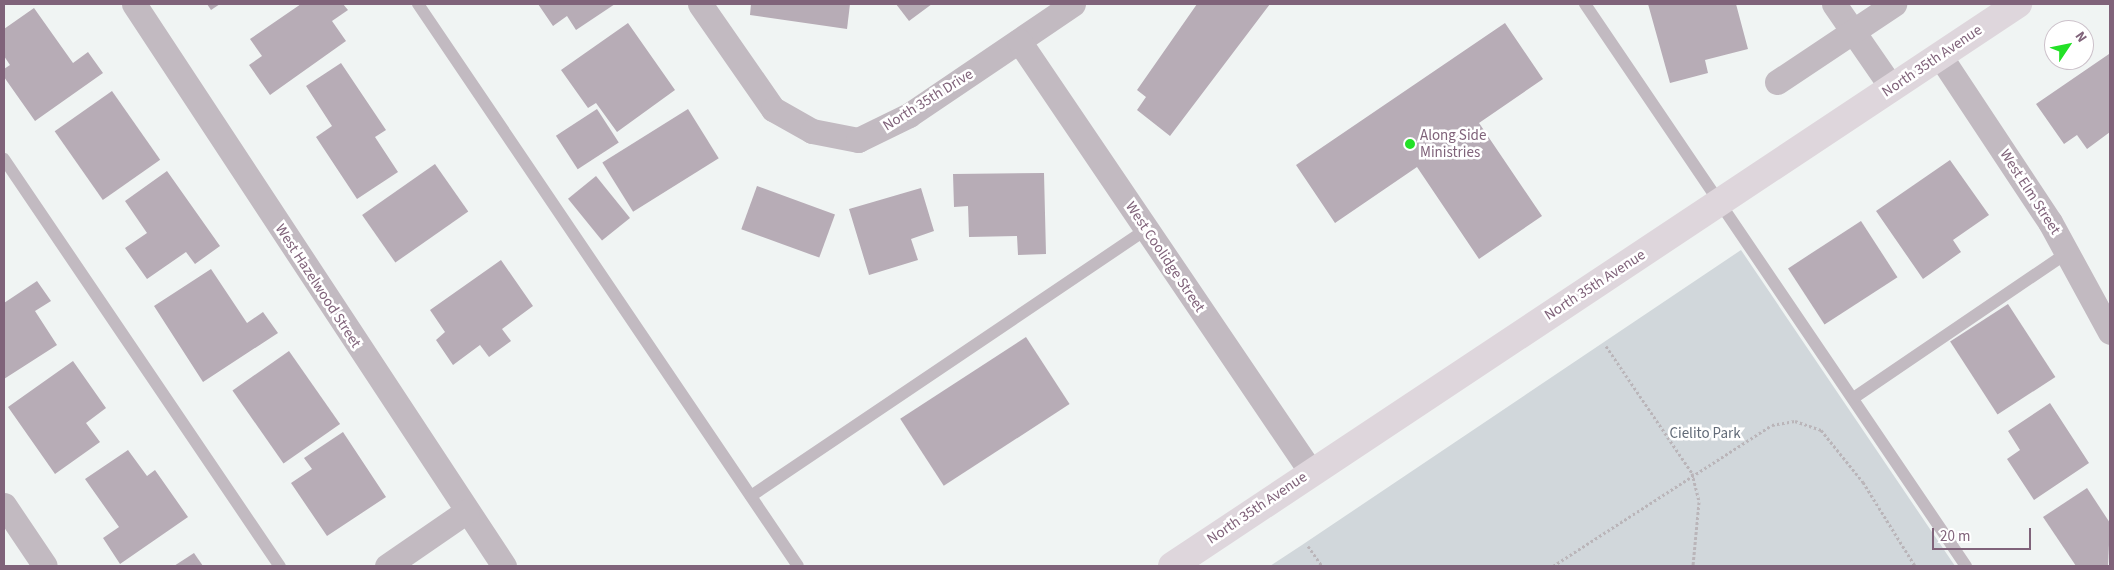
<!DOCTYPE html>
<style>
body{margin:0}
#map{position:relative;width:2114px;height:570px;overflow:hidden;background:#f0f4f3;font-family:"Source Sans 3",sans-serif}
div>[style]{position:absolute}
.green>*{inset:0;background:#d1d7db}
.building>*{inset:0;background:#b7acb6;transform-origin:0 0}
.path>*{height:3px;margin-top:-1.5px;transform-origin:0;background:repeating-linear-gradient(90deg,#bab5b9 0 2.5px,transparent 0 5px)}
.lane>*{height:12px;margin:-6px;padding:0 6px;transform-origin:6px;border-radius:6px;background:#c2bac1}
.street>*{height:25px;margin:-12.5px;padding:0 12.5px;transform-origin:12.5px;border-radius:12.5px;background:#c2bac1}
.secondary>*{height:28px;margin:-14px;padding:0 14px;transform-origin:14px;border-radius:14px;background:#ded6dc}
.dots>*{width:14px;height:14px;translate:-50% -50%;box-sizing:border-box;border:2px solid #fff;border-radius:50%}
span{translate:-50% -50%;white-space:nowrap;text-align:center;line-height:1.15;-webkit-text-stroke:5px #fff;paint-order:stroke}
.street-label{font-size:15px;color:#80637a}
.poi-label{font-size:15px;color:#80637a}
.left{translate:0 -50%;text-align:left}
.park-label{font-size:15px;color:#626b78}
.frame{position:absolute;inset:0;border:5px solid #80637a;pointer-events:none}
.north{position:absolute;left:2044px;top:20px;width:50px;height:50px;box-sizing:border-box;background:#fff;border:1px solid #ccc1ca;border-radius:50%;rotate:56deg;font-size:14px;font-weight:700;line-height:20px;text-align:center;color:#80637a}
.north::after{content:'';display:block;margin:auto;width:18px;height:22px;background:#23e127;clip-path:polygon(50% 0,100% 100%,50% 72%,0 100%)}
.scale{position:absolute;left:1932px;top:528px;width:99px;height:22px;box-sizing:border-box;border:2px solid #80637a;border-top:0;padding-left:6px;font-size:15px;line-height:18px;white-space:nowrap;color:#80637a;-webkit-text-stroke:4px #fff;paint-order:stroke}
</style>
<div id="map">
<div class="green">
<div style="clip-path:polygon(1741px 250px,1955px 566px,1270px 566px,1302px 545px)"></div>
</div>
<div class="building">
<div style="clip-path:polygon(207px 4px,220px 4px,211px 10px)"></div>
<div style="clip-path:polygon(301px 4px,343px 4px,348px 10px,332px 21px,346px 41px,270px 95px,249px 65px,262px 56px,250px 39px)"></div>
<div style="clip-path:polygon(538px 4px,615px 4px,576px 30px,567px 16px,553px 26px)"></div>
<div style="clip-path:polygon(751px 4px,850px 4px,847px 29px,750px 15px)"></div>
<div style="clip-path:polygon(896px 4px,932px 4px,909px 21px)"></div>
<div style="clip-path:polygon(1197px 4px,1270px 4px,1170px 136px,1137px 110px,1146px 97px,1137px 90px)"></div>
<div style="clip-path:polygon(1648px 4px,1736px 4px,1748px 49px,1705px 60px,1708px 73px,1670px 83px)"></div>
<div style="clip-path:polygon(34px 8px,73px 63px,88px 52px,103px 73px,35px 121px,4px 77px,4px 69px,10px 65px,4px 56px,4px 29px)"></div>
<div style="clip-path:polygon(628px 23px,675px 90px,617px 132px,596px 103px,588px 108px,561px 70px)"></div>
<div style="clip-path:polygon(1505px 23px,1543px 79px,1479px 123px,1542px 216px,1479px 259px,1417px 167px,1335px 223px,1296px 165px)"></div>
<div style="clip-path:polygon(2109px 54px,2110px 132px,2087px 149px,2077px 135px,2064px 144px,2036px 104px)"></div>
<div style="clip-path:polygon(341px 63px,386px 130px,375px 137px,398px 172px,357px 199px,316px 137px,332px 126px,306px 86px)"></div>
<div style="left:112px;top:91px;width:84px;height:70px;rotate:55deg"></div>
<div style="left:597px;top:109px;width:40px;height:49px;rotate:57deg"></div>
<div style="left:688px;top:109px;width:58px;height:101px;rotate:58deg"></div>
<div style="clip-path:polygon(1950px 160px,1989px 215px,1953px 240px,1961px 252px,1923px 279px,1876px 211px)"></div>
<div style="left:435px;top:164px;width:58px;height:89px;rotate:55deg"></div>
<div style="clip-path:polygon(167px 171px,220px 246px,195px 264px,186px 252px,147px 279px,125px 248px,147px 233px,125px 201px)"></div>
<div style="clip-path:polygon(1044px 173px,1046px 254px,1018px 255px,1017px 236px,969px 237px,968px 206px,954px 207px,953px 174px)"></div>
<div style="left:596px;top:176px;width:54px;height:36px;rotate:51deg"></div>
<div style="left:757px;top:186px;width:83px;height:46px;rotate:20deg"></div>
<div style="clip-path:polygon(921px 188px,934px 231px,911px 239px,918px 260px,869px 275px,849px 209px)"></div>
<div style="left:1861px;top:221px;width:67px;height:87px;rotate:57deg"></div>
<div style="clip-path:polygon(501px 260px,533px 306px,502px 329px,511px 341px,489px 357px,480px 345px,453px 365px,436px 340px,445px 332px,430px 310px)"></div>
<div style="clip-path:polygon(211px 269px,247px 323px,263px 312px,278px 333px,203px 382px,154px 306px)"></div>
<div style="clip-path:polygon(37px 281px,51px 301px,35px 311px,57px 345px,4px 379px,4px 303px)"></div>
<div style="left:2008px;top:304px;width:87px;height:69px;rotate:57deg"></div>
<div style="left:1026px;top:337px;width:80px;height:150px;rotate:57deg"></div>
<div style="left:289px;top:351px;width:89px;height:69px;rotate:55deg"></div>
<div style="clip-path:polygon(73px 361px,106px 408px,86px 423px,100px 442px,55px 474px,8px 407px)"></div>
<div style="clip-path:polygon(2050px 403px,2089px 463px,2034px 500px,2007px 459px,2020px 450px,2008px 431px)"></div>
<div style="clip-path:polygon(343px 432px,386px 497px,327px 536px,291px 483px,312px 469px,304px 458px)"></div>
<div style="clip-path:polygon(128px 450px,147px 476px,155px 470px,188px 517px,120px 564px,103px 538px,119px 527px,85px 479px)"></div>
<div style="clip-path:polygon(2087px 488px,2110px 523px,2108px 566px,2076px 566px,2043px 517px)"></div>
<div style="clip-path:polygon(194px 553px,203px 566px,174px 566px)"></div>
</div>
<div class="path">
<div style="left:1606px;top:346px;width:153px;rotate:55.9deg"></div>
<div style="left:1692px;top:473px;width:30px;rotate:76deg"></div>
<div style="left:1699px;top:502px;width:64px;rotate:95.4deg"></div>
<div style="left:1308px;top:546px;width:24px;rotate:55deg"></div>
<div style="left:1553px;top:566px;width:260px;rotate:-32.8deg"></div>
<div style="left:1772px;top:425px;width:23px;rotate:-10deg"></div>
<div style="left:1795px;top:421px;width:28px;rotate:19deg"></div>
<div style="left:1821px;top:430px;width:67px;rotate:51.1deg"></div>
<div style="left:1863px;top:482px;width:99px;rotate:58.2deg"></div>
</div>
<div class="lane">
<div style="left:418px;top:4px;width:678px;rotate:55.94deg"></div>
<div style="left:1585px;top:4px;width:679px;rotate:55.87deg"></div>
<div style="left:4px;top:159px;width:492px;rotate:55.9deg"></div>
<div style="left:1855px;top:397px;width:258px;rotate:-34.2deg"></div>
<div style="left:751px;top:496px;width:476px;rotate:-34deg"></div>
</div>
<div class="street">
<div style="left:134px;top:4px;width:673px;rotate:56.64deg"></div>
<div style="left:700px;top:4px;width:128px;rotate:55.2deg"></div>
<div style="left:773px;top:109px;width:45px;rotate:29.4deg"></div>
<div style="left:812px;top:131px;width:47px;rotate:11.1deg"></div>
<div style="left:858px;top:140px;width:57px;rotate:-26.1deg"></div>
<div style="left:909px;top:115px;width:198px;rotate:-34.1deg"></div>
<div style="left:1834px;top:4px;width:102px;rotate:55.4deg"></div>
<div style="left:1019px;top:41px;width:521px;rotate:55.88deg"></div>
<div style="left:1940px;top:56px;width:199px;rotate:56.5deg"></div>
<div style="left:2050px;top:222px;width:125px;rotate:61.4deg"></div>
<div style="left:1777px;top:82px;width:141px;rotate:-33.7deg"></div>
<div style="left:4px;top:505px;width:73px;rotate:56.1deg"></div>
<div style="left:387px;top:566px;width:97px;rotate:-34.5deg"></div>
</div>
<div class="secondary">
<div style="left:1172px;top:566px;width:1016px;rotate:-33.6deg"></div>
</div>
<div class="dots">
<div style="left:1410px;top:144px;background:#23e127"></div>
</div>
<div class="street-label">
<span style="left:1932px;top:61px;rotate:-34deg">North 35th Avenue</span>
<span style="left:928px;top:100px;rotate:-32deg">North 35th Drive</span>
<span style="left:2030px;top:192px;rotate:57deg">West Elm Street</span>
<span style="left:1165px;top:257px;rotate:56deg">West Coolidge Street</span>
<span style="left:1595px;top:285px;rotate:-33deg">North 35th Avenue</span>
<span style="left:318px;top:286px;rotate:57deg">West Hazelwood Street</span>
<span style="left:1257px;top:508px;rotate:-34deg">North 35th Avenue</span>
</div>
<div class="poi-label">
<span class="left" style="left:1420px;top:144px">Along Side<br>Ministries</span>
</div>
<div class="park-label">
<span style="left:1705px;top:434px">Cielito Park</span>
</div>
<div class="frame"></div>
<div class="north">N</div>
<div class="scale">20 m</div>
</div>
